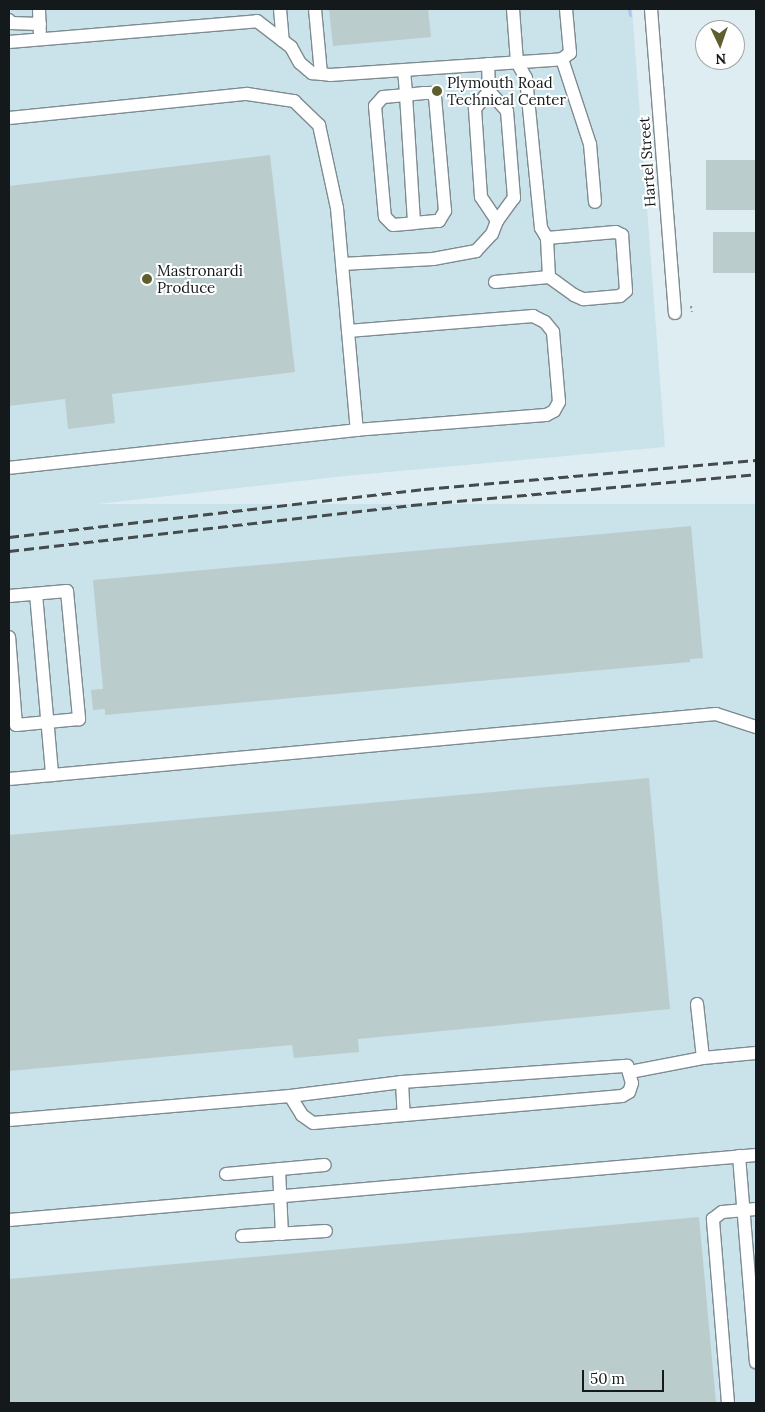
<!DOCTYPE html>
<style>
body{margin:0}
#map{position:relative;width:765px;height:1412px;overflow:hidden;background:#deedf2;font-family:Lora,serif}
div>[style]{position:absolute}
.built>*{inset:0;background:#cae2ea;transform-origin:0 0}
.stream>*{height:3px;margin:-1.5px;padding:0 1.5px;transform-origin:1.5px;border-radius:1.5px;background:#b1c4f0}
.building>*{inset:0;background:#bcc;transform-origin:0 0}
.path>*{height:2px;margin-top:-1px;transform-origin:0;background:repeating-linear-gradient(90deg,#889396 0 2.5px,transparent 0 5px)}
.roads{filter:drop-shadow(1px 0 #7e8b90) drop-shadow(-1px 0 #7e8b90) drop-shadow(0 1px #7e8b90) drop-shadow(0 -1px #7e8b90)}
.minor>*{height:12px;margin:-6px;padding:0 6px;transform-origin:6px;border-radius:6px;background:#fff}
.rail>*{height:3px;margin-top:-1.5px;transform-origin:0;background:repeating-linear-gradient(90deg,#434b4d 0 10px,transparent 0 15px)}
.dots>*{width:14px;height:14px;translate:-50% -50%;box-sizing:border-box;border:2px solid #fff;border-radius:50%}
span{translate:-50% -50%;white-space:nowrap;text-align:center;line-height:1.15;-webkit-text-stroke:4px #fff;paint-order:stroke}
.poi-label{font-size:15px;color:#141a1b}
.left{translate:0 -50%;text-align:left}
.street-label{font-size:15px;color:#141a1b}
.frame{position:absolute;inset:0;border:10px solid #141a1b;pointer-events:none}
.north{position:absolute;left:695px;top:20px;width:50px;height:50px;box-sizing:border-box;background:#fff;border:1px solid #a1a3a4;border-radius:50%;rotate:177deg;font-size:14px;font-weight:700;line-height:20px;text-align:center;color:#141a1b}
.north::after{content:'';display:block;margin:auto;width:18px;height:22px;background:#5e5f2c;clip-path:polygon(50% 0,100% 100%,50% 72%,0 100%)}
.scale{position:absolute;left:582px;top:1370px;width:82px;height:22px;box-sizing:border-box;border:2px solid #141a1b;border-top:0;padding-left:6px;font-size:15px;line-height:18px;white-space:nowrap;color:#141a1b;-webkit-text-stroke:4px #fff;paint-order:stroke}
</style>
<div id="map">
<div class="built">
<div style="clip-path:polygon(9px 9px,632px 9px,665px 447px,345px 476px,9px 514px)"></div>
<div style="left:756px;top:504px;width:899px;height:751px;rotate:90deg"></div>
</div>
<div class="stream">
<div style="left:629px;top:9px;width:6px;rotate:81deg"></div>
</div>
<div class="building">
<div style="clip-path:polygon(329px 9px,428px 9px,431px 37px,333px 46px)"></div>
<div style="clip-path:polygon(270px 155px,295px 372px,112px 394px,115px 423px,68px 429px,65px 399px,9px 406px,9px 186px)"></div>
<div style="left:756px;top:160px;width:50px;height:50px;rotate:90deg"></div>
<div style="left:756px;top:232px;width:41px;height:43px;rotate:90deg"></div>
<div style="clip-path:polygon(691px 526px,703px 658px,690px 659px,690px 662px,105px 715px,105px 709px,93px 710px,91px 690px,103px 689px,93px 580px)"></div>
<div style="clip-path:polygon(649px 778px,670px 1009px,358px 1039px,359px 1052px,294px 1058px,292px 1045px,9px 1071px,9px 835px)"></div>
<div style="clip-path:polygon(699px 1217px,716px 1403px,9px 1403px,9px 1279px)"></div>
</div>
<div class="path">
<div style="left:691px;top:306px;width:6px;rotate:81deg"></div>
</div>
<div class="roads">
<div class="minor">
<div style="left:39px;top:9px;width:23px;rotate:88deg"></div>
<div style="left:280px;top:9px;width:32px;rotate:85deg"></div>
<div style="left:315px;top:9px;width:65px;rotate:84.7deg"></div>
<div style="left:513px;top:9px;width:53px;rotate:85.7deg"></div>
<div style="left:517px;top:62px;width:18px;rotate:61deg"></div>
<div style="left:526px;top:78px;width:151px;rotate:84.3deg"></div>
<div style="left:541px;top:228px;width:12px;rotate:59deg"></div>
<div style="left:547px;top:238px;width:69px;rotate:-5deg"></div>
<div style="left:616px;top:232px;width:7px;rotate:27deg"></div>
<div style="left:622px;top:235px;width:56px;rotate:85.9deg"></div>
<div style="left:626px;top:291px;width:8px;rotate:140deg"></div>
<div style="left:620px;top:296px;width:37px;rotate:175deg"></div>
<div style="left:583px;top:299px;width:10px;rotate:-156deg"></div>
<div style="left:574px;top:295px;width:31px;rotate:-144deg"></div>
<div style="left:549px;top:277px;width:39px;rotate:-93deg"></div>
<div style="left:651px;top:9px;width:305px;rotate:85.5deg"></div>
<div style="left:9px;top:20px;width:3px;rotate:72deg"></div>
<div style="left:10px;top:23px;width:30px;rotate:2deg"></div>
<div style="left:9px;top:42px;width:249px;rotate:-4.8deg"></div>
<div style="left:257px;top:21px;width:43px;rotate:37.4deg"></div>
<div style="left:291px;top:47px;width:18px;rotate:61deg"></div>
<div style="left:300px;top:63px;width:16px;rotate:40deg"></div>
<div style="left:312px;top:73px;width:18px;rotate:6deg"></div>
<div style="left:330px;top:75px;width:233px;rotate:-3.9deg"></div>
<div style="left:562px;top:59px;width:10px;rotate:-37deg"></div>
<div style="left:570px;top:53px;width:44px;rotate:-95.2deg"></div>
<div style="left:562px;top:59px;width:89px;rotate:71.8deg"></div>
<div style="left:590px;top:144px;width:58px;rotate:85.1deg"></div>
<div style="left:404px;top:70px;width:25px;rotate:85deg"></div>
<div style="left:406px;top:95px;width:128px;rotate:86.4deg"></div>
<div style="left:414px;top:223px;width:25px;rotate:-5deg"></div>
<div style="left:439px;top:221px;width:12px;rotate:-59deg"></div>
<div style="left:445px;top:211px;width:114px;rotate:-95deg"></div>
<div style="left:435px;top:97px;width:6px;rotate:-135deg"></div>
<div style="left:431px;top:93px;width:7px;rotate:180deg"></div>
<div style="left:424px;top:93px;width:18px;rotate:174deg"></div>
<div style="left:406px;top:95px;width:23px;rotate:175deg"></div>
<div style="left:383px;top:97px;width:12px;rotate:132deg"></div>
<div style="left:375px;top:106px;width:111px;rotate:84.9deg"></div>
<div style="left:385px;top:217px;width:11px;rotate:45deg"></div>
<div style="left:393px;top:225px;width:21px;rotate:-5deg"></div>
<div style="left:489px;top:91px;width:23px;rotate:128deg"></div>
<div style="left:475px;top:109px;width:88px;rotate:86.1deg"></div>
<div style="left:481px;top:197px;width:29px;rotate:56deg"></div>
<div style="left:9px;top:118px;width:239px;rotate:-5.8deg"></div>
<div style="left:247px;top:94px;width:48px;rotate:8.5deg"></div>
<div style="left:294px;top:101px;width:35px;rotate:44deg"></div>
<div style="left:319px;top:125px;width:85px;rotate:77.8deg"></div>
<div style="left:337px;top:208px;width:223px;rotate:84.9deg"></div>
<div style="left:357px;top:430px;width:350px;rotate:173.8deg"></div>
<div style="left:342px;top:264px;width:91px;rotate:-3.1deg"></div>
<div style="left:433px;top:259px;width:44px;rotate:-10.5deg"></div>
<div style="left:476px;top:251px;width:23px;rotate:-47deg"></div>
<div style="left:492px;top:234px;width:14px;rotate:-69deg"></div>
<div style="left:497px;top:221px;width:29px;rotate:-54deg"></div>
<div style="left:514px;top:198px;width:87px;rotate:-94.6deg"></div>
<div style="left:507px;top:111px;width:27px;rotate:-132deg"></div>
<div style="left:489px;top:91px;width:27px;rotate:-92deg"></div>
<div style="left:495px;top:282px;width:54px;rotate:-5.3deg"></div>
<div style="left:348px;top:331px;width:186px;rotate:-4.6deg"></div>
<div style="left:533px;top:316px;width:13px;rotate:27deg"></div>
<div style="left:545px;top:322px;width:13px;rotate:51deg"></div>
<div style="left:553px;top:332px;width:70px;rotate:85.1deg"></div>
<div style="left:559px;top:402px;width:10px;rotate:119deg"></div>
<div style="left:554px;top:411px;width:9px;rotate:153deg"></div>
<div style="left:546px;top:415px;width:190px;rotate:175.5deg"></div>
<div style="left:36px;top:594px;width:182px;rotate:84.9deg"></div>
<div style="left:9px;top:596px;width:58px;rotate:-4.9deg"></div>
<div style="left:67px;top:591px;width:129px;rotate:84.6deg"></div>
<div style="left:79px;top:719px;width:63px;rotate:174.6deg"></div>
<div style="left:16px;top:725px;width:88px;rotate:-94.5deg"></div>
<div style="left:9px;top:779px;width:710px;rotate:-5.25deg"></div>
<div style="left:716px;top:714px;width:42px;rotate:18deg"></div>
<div style="left:697px;top:1004px;width:54px;rotate:83.7deg"></div>
<div style="left:630px;top:1072px;width:74px;rotate:-10.9deg"></div>
<div style="left:703px;top:1058px;width:53px;rotate:-5.4deg"></div>
<div style="left:402px;top:1082px;width:33px;rotate:87deg"></div>
<div style="left:9px;top:1120px;width:282px;rotate:-4.9deg"></div>
<div style="left:290px;top:1096px;width:113px;rotate:-7.1deg"></div>
<div style="left:402px;top:1082px;width:226px;rotate:-4.1deg"></div>
<div style="left:627px;top:1066px;width:18px;rotate:74deg"></div>
<div style="left:632px;top:1083px;width:9px;rotate:108deg"></div>
<div style="left:629px;top:1092px;width:8px;rotate:150deg"></div>
<div style="left:622px;top:1096px;width:310px;rotate:175deg"></div>
<div style="left:313px;top:1123px;width:14px;rotate:-144deg"></div>
<div style="left:302px;top:1115px;width:22px;rotate:-122deg"></div>
<div style="left:739px;top:1156px;width:207px;rotate:85.3deg"></div>
<div style="left:279px;top:1169px;width:65px;rotate:87.4deg"></div>
<div style="left:226px;top:1174px;width:99px;rotate:-5.2deg"></div>
<div style="left:9px;top:1220px;width:750px;rotate:-4.97deg"></div>
<div style="left:242px;top:1236px;width:84px;rotate:-3.4deg"></div>
<div style="left:728px;top:1403px;width:185px;rotate:-94.7deg"></div>
<div style="left:713px;top:1219px;width:11px;rotate:-38deg"></div>
<div style="left:722px;top:1212px;width:34px;rotate:-5deg"></div>
</div>
</div>
<div class="rail">
<div style="left:9px;top:537px;width:418px;rotate:-6.6deg"></div>
<div style="left:424px;top:489px;width:333px;rotate:-5deg"></div>
<div style="left:9px;top:551px;width:406px;rotate:-6.5deg"></div>
<div style="left:412px;top:505px;width:345px;rotate:-5.1deg"></div>
</div>
<div class="dots">
<div style="left:437px;top:91px;background:#5e5f2c"></div>
<div style="left:147px;top:279px;background:#5e5f2c"></div>
</div>
<div class="poi-label">
<span class="left" style="left:447px;top:91px">Plymouth Road<br>Technical Center</span>
<span class="left" style="left:157px;top:279px">Mastronardi<br>Produce</span>
</div>
<div class="street-label">
<span style="left:647px;top:162px;rotate:-94deg">Hartel Street</span>
</div>
<div class="frame"></div>
<div class="north">N</div>
<div class="scale">50 m</div>
</div>
